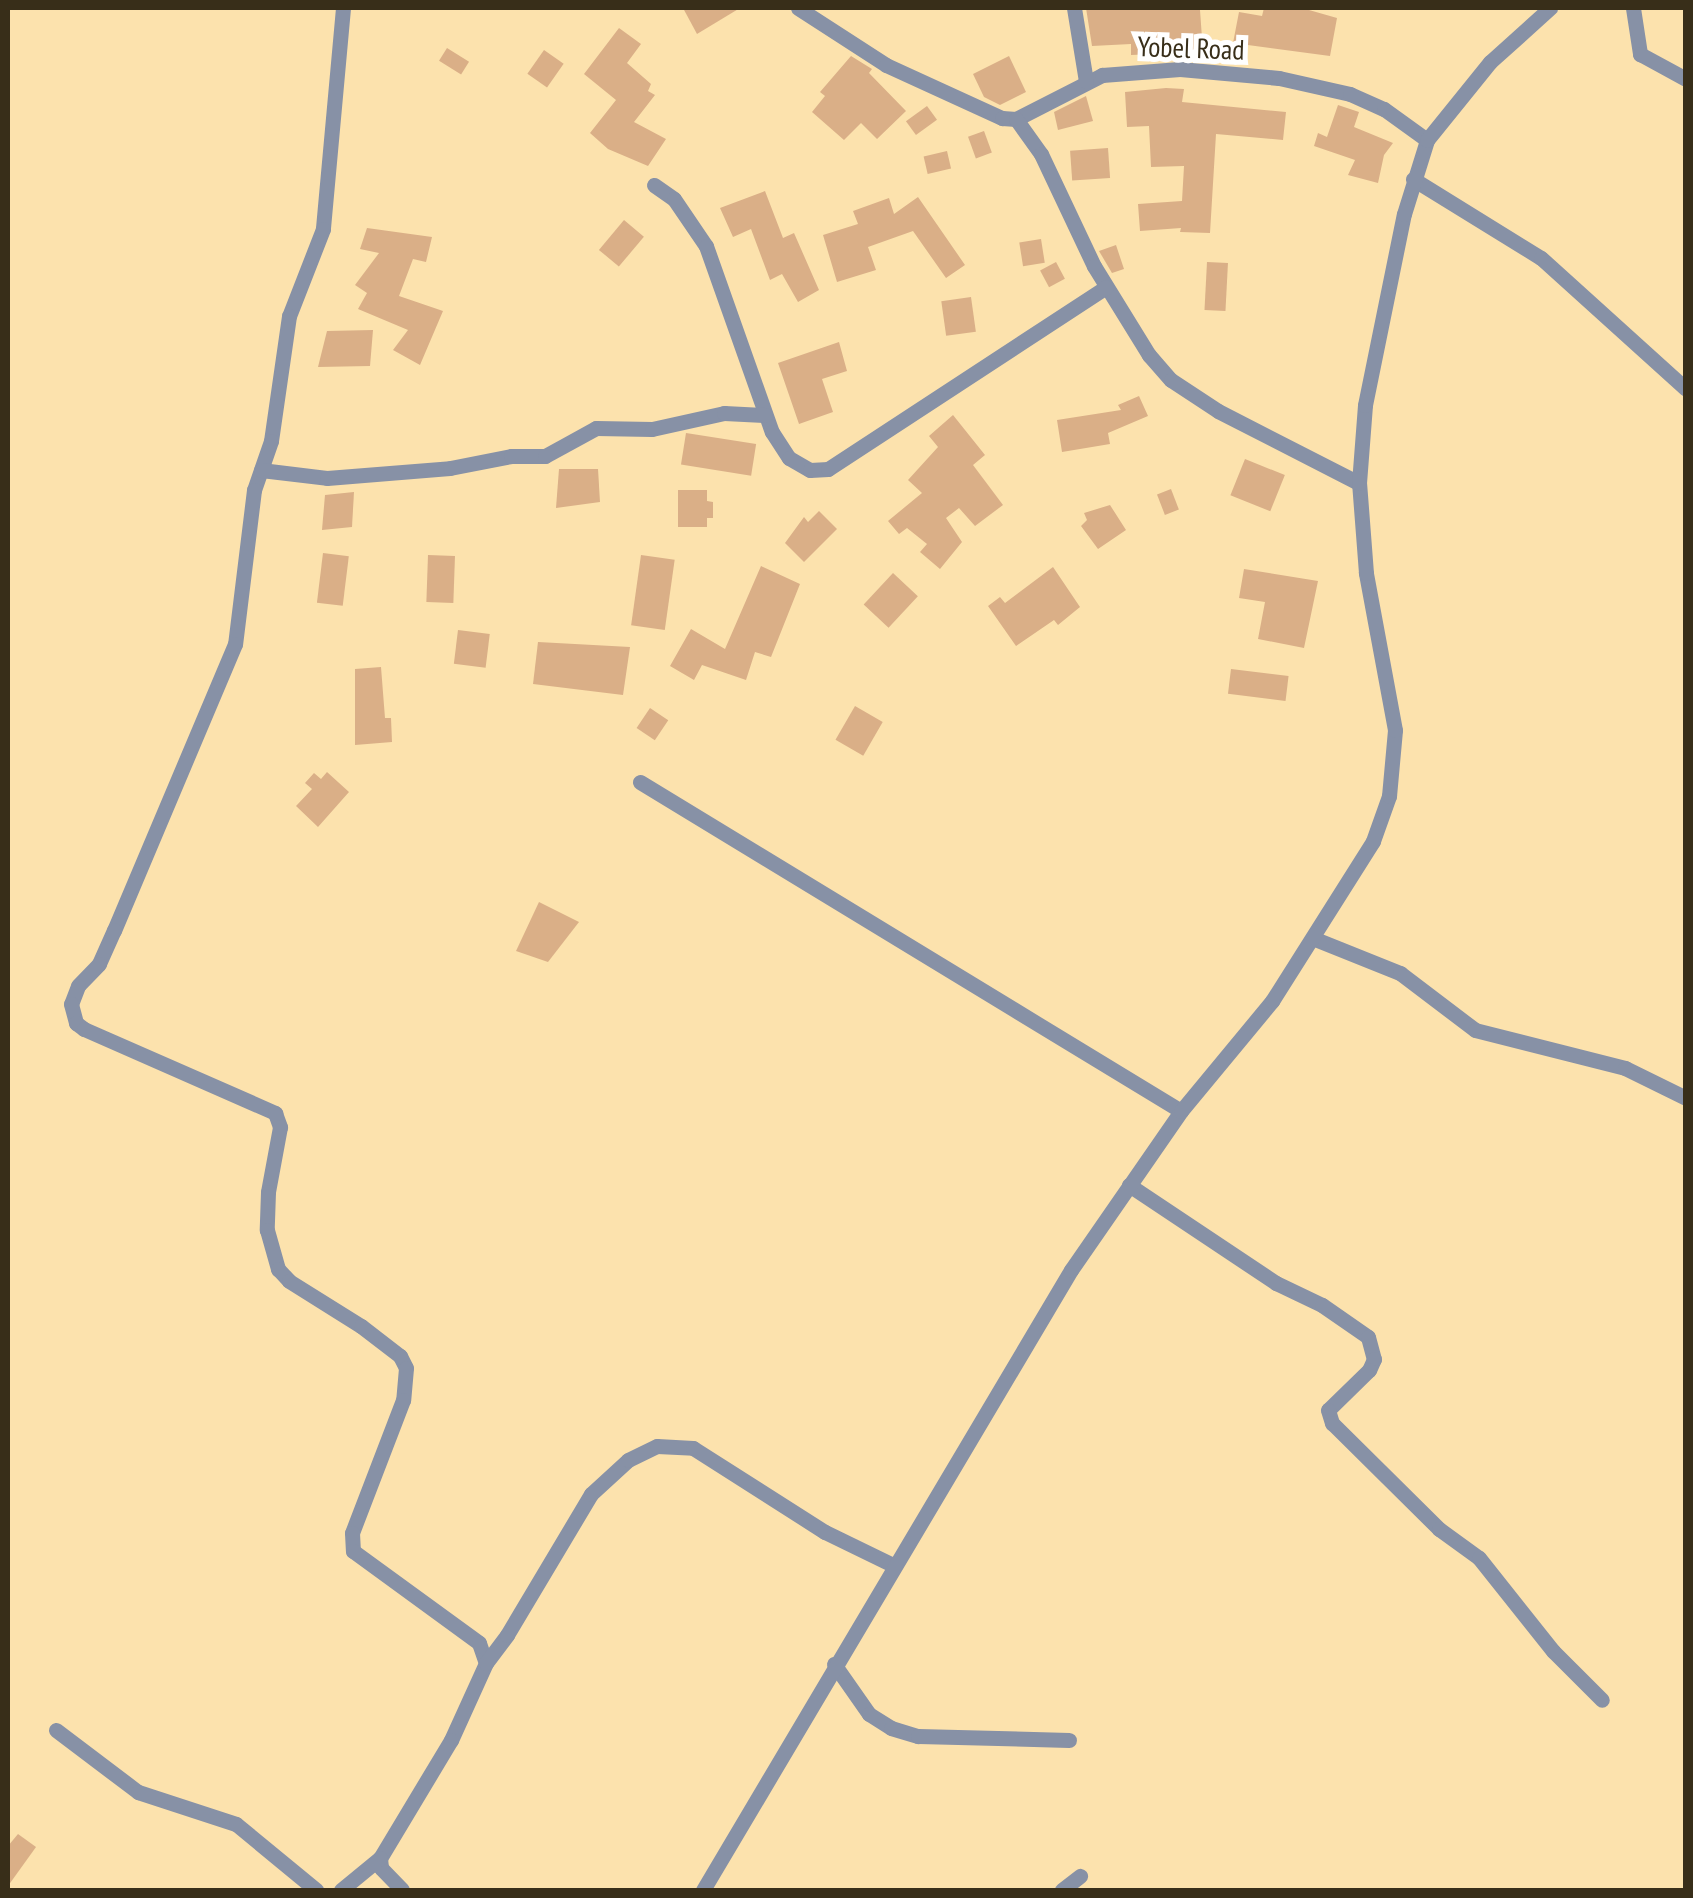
<!DOCTYPE html>
<style>
body{margin:0}
#map{position:relative;width:1693px;height:1898px;overflow:hidden;background:#fce2ad;font-family:"PT Sans Narrow",sans-serif}
div>[style]{position:absolute}
.building>*{inset:0;background:#daaf87;transform-origin:0 0}
.minor>*{height:15px;margin:-7.5px;padding:0 7.5px;transform-origin:7.5px;border-radius:7.5px;background:#8791a6}
span{translate:-50% -50%;white-space:nowrap;text-align:center;line-height:1.15;-webkit-text-stroke:10px #fff;paint-order:stroke}
.street-label{font-size:28px;color:#382e19}
.frame{position:absolute;inset:0;border:10px solid #382e19;pointer-events:none}
</style>
<div id="map">
<div class="building">
<div style="clip-path:polygon(683px 8px,740px 8px,697px 34px)"></div>
<div style="clip-path:polygon(1086px 8px,1200px 10px,1203px 52px,1131px 55px,1131px 44px,1092px 46px)"></div>
<div style="clip-path:polygon(1264px 8px,1302px 8px,1337px 18px,1330px 56px,1233px 43px,1239px 12px,1262px 16px)"></div>
<div style="clip-path:polygon(619px 28px,641px 44px,627px 63px,651px 84px,648px 91px,655px 95px,634px 122px,666px 139px,648px 166px,608px 149px,590px 133px,616px 100px,584px 74px)"></div>
<div style="left:447px;top:48px;width:26px;height:15px;rotate:32deg"></div>
<div style="left:544px;top:50px;width:24px;height:29px;rotate:35deg"></div>
<div style="clip-path:polygon(851px 56px,872px 69px,869px 73px,906px 111px,877px 139px,861px 123px,844px 140px,812px 112px,825px 96px,820px 92px)"></div>
<div style="clip-path:polygon(1009px 56px,1026px 92px,1000px 105px,984px 97px,973px 74px)"></div>
<div style="clip-path:polygon(1166px 88px,1184px 89px,1182px 102px,1286px 112px,1283px 140px,1216px 134px,1210px 233px,1180px 232px,1181px 228px,1140px 231px,1138px 204px,1182px 201px,1184px 166px,1151px 167px,1149px 126px,1127px 127px,1125px 92px)"></div>
<div style="clip-path:polygon(1086px 96px,1093px 121px,1058px 130px,1054px 112px)"></div>
<div style="clip-path:polygon(1338px 105px,1359px 112px,1354px 127px,1393px 143px,1384px 155px,1378px 183px,1348px 175px,1355px 160px,1314px 146px,1318px 133px,1327px 137px)"></div>
<div style="left:927px;top:106px;width:17px;height:26px;rotate:54deg"></div>
<div style="left:984px;top:131px;width:23px;height:17px;rotate:70deg"></div>
<div style="left:1108px;top:148px;width:30px;height:38px;rotate:86deg"></div>
<div style="left:947px;top:151px;width:18px;height:24px;rotate:77deg"></div>
<div style="clip-path:polygon(765px 191px,783px 238px,794px 233px,819px 290px,798px 302px,782px 274px,770px 280px,751px 229px,733px 237px,720px 208px)"></div>
<div style="clip-path:polygon(918px 197px,965px 265px,946px 278px,913px 231px,868px 247px,876px 270px,837px 282px,823px 235px,858px 224px,853px 211px,889px 198px,894px 214px)"></div>
<div style="left:624px;top:220px;width:26px;height:39px;rotate:40deg"></div>
<div style="clip-path:polygon(367px 228px,432px 237px,426px 262px,413px 259px,399px 296px,443px 311px,420px 365px,393px 350px,408px 330px,358px 309px,367px 293px,355px 285px,379px 253px,360px 249px)"></div>
<div style="left:1041px;top:239px;width:24px;height:22px;rotate:81deg"></div>
<div style="clip-path:polygon(1116px 245px,1124px 269px,1112px 273px,1099px 251px)"></div>
<div style="left:1056px;top:262px;width:19px;height:18px;rotate:62deg"></div>
<div style="left:1207px;top:262px;width:21px;height:48px;rotate:3deg"></div>
<div style="left:971px;top:297px;width:35px;height:30px;rotate:82deg"></div>
<div style="clip-path:polygon(373px 330px,370px 366px,318px 367px,327px 331px)"></div>
<div style="clip-path:polygon(839px 342px,847px 371px,822px 379px,833px 412px,799px 424px,778px 363px)"></div>
<div style="clip-path:polygon(1139px 396px,1148px 416px,1108px 433px,1110px 444px,1062px 452px,1057px 420px,1121px 410px,1118px 405px)"></div>
<div style="clip-path:polygon(953px 415px,985px 455px,973px 465px,1003px 505px,975px 526px,959px 508px,946px 518px,962px 542px,940px 569px,920px 552px,927px 544px,907px 528px,899px 534px,888px 521px,922px 493px,908px 480px,938px 447px,929px 436px)"></div>
<div style="left:686px;top:433px;width:71px;height:32px;rotate:9deg"></div>
<div style="left:1245px;top:459px;width:43px;height:39px;rotate:22deg"></div>
<div style="clip-path:polygon(559px 469px,598px 469px,600px 502px,556px 508px)"></div>
<div style="left:1171px;top:489px;width:22px;height:15px;rotate:69deg"></div>
<div style="clip-path:polygon(678px 490px,707px 490px,707px 501px,713px 502px,713px 518px,707px 518px,707px 527px,678px 527px)"></div>
<div style="clip-path:polygon(354px 492px,352px 527px,322px 530px,325px 495px)"></div>
<div style="clip-path:polygon(1110px 505px,1126px 530px,1098px 549px,1081px 526px,1087px 520px,1084px 513px)"></div>
<div style="clip-path:polygon(819px 511px,837px 529px,804px 562px,785px 543px,804px 517px,808px 522px)"></div>
<div style="left:323px;top:553px;width:26px;height:50px;rotate:7deg"></div>
<div style="left:428px;top:555px;width:27px;height:47px;rotate:2deg"></div>
<div style="left:641px;top:555px;width:34px;height:71px;rotate:8deg"></div>
<div style="clip-path:polygon(761px 566px,800px 584px,771px 657px,755px 652px,746px 680px,702px 665px,694px 680px,670px 666px,691px 629px,725px 649px)"></div>
<div style="clip-path:polygon(1053px 567px,1080px 607px,1058px 625px,1054px 620px,1016px 646px,988px 606px,1000px 597px,1005px 603px)"></div>
<div style="clip-path:polygon(1244px 569px,1318px 581px,1304px 648px,1258px 639px,1265px 602px,1239px 598px)"></div>
<div style="left:893px;top:573px;width:34px;height:43px;rotate:43deg"></div>
<div style="left:458px;top:630px;width:32px;height:34px;rotate:7deg"></div>
<div style="clip-path:polygon(538px 642px,630px 647px,623px 695px,533px 684px)"></div>
<div style="clip-path:polygon(381px 667px,385px 718px,391px 718px,392px 742px,355px 745px,355px 669px)"></div>
<div style="left:1231px;top:669px;width:58px;height:25px;rotate:7deg"></div>
<div style="left:855px;top:706px;width:32px;height:39px;rotate:30deg"></div>
<div style="left:650px;top:708px;width:22px;height:24px;rotate:34deg"></div>
<div style="clip-path:polygon(327px 772px,349px 792px,318px 827px,296px 806px,312px 789px,305px 783px,314px 773px,321px 779px)"></div>
<div style="clip-path:polygon(539px 902px,579px 922px,548px 962px,516px 951px)"></div>
<div style="clip-path:polygon(18px 1834px,36px 1847px,8px 1886px,8px 1846px)"></div>
</div>
<div class="minor">
<div style="left:343px;top:8px;width:222px;rotate:95.2deg"></div>
<div style="left:323px;top:229px;width:93px;rotate:111.3deg"></div>
<div style="left:289px;top:316px;width:126px;rotate:98.2deg"></div>
<div style="left:271px;top:441px;width:52px;rotate:109.1deg"></div>
<div style="left:254px;top:490px;width:155px;rotate:97deg"></div>
<div style="left:235px;top:644px;width:311px;rotate:112.9deg"></div>
<div style="left:114px;top:930px;width:37px;rotate:114deg"></div>
<div style="left:99px;top:964px;width:30px;rotate:134deg"></div>
<div style="left:78px;top:986px;width:19px;rotate:111deg"></div>
<div style="left:71px;top:1004px;width:20px;rotate:75deg"></div>
<div style="left:76px;top:1023px;width:10px;rotate:37deg"></div>
<div style="left:84px;top:1029px;width:209px;rotate:23.7deg"></div>
<div style="left:275px;top:1113px;width:15px;rotate:70deg"></div>
<div style="left:280px;top:1127px;width:66px;rotate:100.5deg"></div>
<div style="left:268px;top:1192px;width:38px;rotate:92deg"></div>
<div style="left:267px;top:1230px;width:41px;rotate:74.2deg"></div>
<div style="left:278px;top:1269px;width:16px;rotate:47deg"></div>
<div style="left:289px;top:1281px;width:85px;rotate:32deg"></div>
<div style="left:361px;top:1326px;width:49px;rotate:37.6deg"></div>
<div style="left:400px;top:1356px;width:13px;rotate:63deg"></div>
<div style="left:406px;top:1368px;width:32px;rotate:95deg"></div>
<div style="left:403px;top:1400px;width:142px;rotate:111deg"></div>
<div style="left:352px;top:1533px;width:18px;rotate:87deg"></div>
<div style="left:353px;top:1551px;width:156px;rotate:36.1deg"></div>
<div style="left:479px;top:1643px;width:21px;rotate:71deg"></div>
<div style="left:486px;top:1663px;width:85px;rotate:114.4deg"></div>
<div style="left:451px;top:1740px;width:138px;rotate:121deg"></div>
<div style="left:380px;top:1858px;width:10px;rotate:84deg"></div>
<div style="left:381px;top:1868px;width:30px;rotate:46deg"></div>
<div style="left:798px;top:8px;width:105px;rotate:32.9deg"></div>
<div style="left:886px;top:65px;width:128px;rotate:24.6deg"></div>
<div style="left:1002px;top:118px;width:14px;rotate:4deg"></div>
<div style="left:1016px;top:119px;width:97px;rotate:-27.1deg"></div>
<div style="left:1102px;top:75px;width:78px;rotate:-4.4deg"></div>
<div style="left:1180px;top:69px;width:99px;rotate:5.2deg"></div>
<div style="left:1279px;top:78px;width:73px;rotate:12.7deg"></div>
<div style="left:1350px;top:94px;width:37px;rotate:24deg"></div>
<div style="left:1384px;top:109px;width:53px;rotate:35.8deg"></div>
<div style="left:1074px;top:8px;width:74px;rotate:80.7deg"></div>
<div style="left:1633px;top:8px;width:47px;rotate:81.3deg"></div>
<div style="left:1640px;top:54px;width:52px;rotate:28.5deg"></div>
<div style="left:1016px;top:119px;width:43px;rotate:54.5deg"></div>
<div style="left:1041px;top:154px;width:124px;rotate:64.7deg"></div>
<div style="left:1094px;top:266px;width:105px;rotate:58.3deg"></div>
<div style="left:1149px;top:355px;width:33px;rotate:49deg"></div>
<div style="left:1171px;top:380px;width:56px;rotate:33.4deg"></div>
<div style="left:1218px;top:411px;width:158px;rotate:27.1deg"></div>
<div style="left:1413px;top:179px;width:150px;rotate:31.7deg"></div>
<div style="left:1541px;top:258px;width:195px;rotate:42.1deg"></div>
<div style="left:654px;top:185px;width:24px;rotate:35deg"></div>
<div style="left:674px;top:199px;width:57px;rotate:55.8deg"></div>
<div style="left:706px;top:246px;width:197px;rotate:70.5deg"></div>
<div style="left:772px;top:432px;width:31px;rotate:57deg"></div>
<div style="left:789px;top:458px;width:24px;rotate:30deg"></div>
<div style="left:810px;top:470px;width:18px;rotate:-3deg"></div>
<div style="left:828px;top:469px;width:332px;rotate:-33.2deg"></div>
<div style="left:261px;top:470px;width:66px;rotate:6.9deg"></div>
<div style="left:327px;top:478px;width:123px;rotate:-4.6deg"></div>
<div style="left:450px;top:468px;width:62px;rotate:-11.1deg"></div>
<div style="left:511px;top:456px;width:34px"></div>
<div style="left:545px;top:456px;width:58px;rotate:-28.8deg"></div>
<div style="left:596px;top:428px;width:56px;rotate:1deg"></div>
<div style="left:652px;top:429px;width:74px;rotate:-12.5deg"></div>
<div style="left:724px;top:413px;width:41px;rotate:2.8deg"></div>
<div style="left:640px;top:782px;width:633px;rotate:31.31deg"></div>
<div style="left:1315px;top:939px;width:92px;rotate:21.8deg"></div>
<div style="left:1400px;top:973px;width:94px;rotate:37.2deg"></div>
<div style="left:1475px;top:1030px;width:155px;rotate:14.2deg"></div>
<div style="left:1625px;top:1068px;width:68px;rotate:26.2deg"></div>
<div style="left:1129px;top:1185px;width:177px;rotate:33.7deg"></div>
<div style="left:1276px;top:1283px;width:51px;rotate:25.6deg"></div>
<div style="left:1322px;top:1305px;width:56px;rotate:34.8deg"></div>
<div style="left:1368px;top:1337px;width:23px;rotate:75deg"></div>
<div style="left:1374px;top:1359px;width:12px;rotate:114deg"></div>
<div style="left:1369px;top:1370px;width:57px;rotate:135.7deg"></div>
<div style="left:1328px;top:1410px;width:14px;rotate:73deg"></div>
<div style="left:1332px;top:1423px;width:151px;rotate:44.7deg"></div>
<div style="left:1439px;top:1529px;width:49px;rotate:35.9deg"></div>
<div style="left:1479px;top:1558px;width:119px;rotate:51.5deg"></div>
<div style="left:1553px;top:1651px;width:69px;rotate:45deg"></div>
<div style="left:486px;top:1663px;width:35px;rotate:-53deg"></div>
<div style="left:507px;top:1635px;width:164px;rotate:-59.2deg"></div>
<div style="left:591px;top:1494px;width:50px;rotate:-42.6deg"></div>
<div style="left:628px;top:1460px;width:32px;rotate:-26deg"></div>
<div style="left:657px;top:1446px;width:36px;rotate:3deg"></div>
<div style="left:693px;top:1448px;width:156px;rotate:32.5deg"></div>
<div style="left:825px;top:1532px;width:76px;rotate:25.9deg"></div>
<div style="left:834px;top:1664px;width:61px;rotate:55deg"></div>
<div style="left:869px;top:1714px;width:26px;rotate:32deg"></div>
<div style="left:891px;top:1728px;width:28px;rotate:17deg"></div>
<div style="left:918px;top:1736px;width:151px;rotate:1.5deg"></div>
<div style="left:56px;top:1730px;width:103px;rotate:37.1deg"></div>
<div style="left:138px;top:1792px;width:103px;rotate:18.1deg"></div>
<div style="left:236px;top:1824px;width:104px;rotate:39.5deg"></div>
<div style="left:341px;top:1890px;width:50px;rotate:-39.4deg"></div>
<div style="left:703px;top:1890px;width:721px;rotate:-59.31deg"></div>
<div style="left:1071px;top:1270px;width:193px;rotate:-55.3deg"></div>
<div style="left:1181px;top:1111px;width:143px;rotate:-50.4deg"></div>
<div style="left:1272px;top:1001px;width:189px;rotate:-57.7deg"></div>
<div style="left:1373px;top:841px;width:48px;rotate:-70.4deg"></div>
<div style="left:1389px;top:796px;width:66px;rotate:-84.8deg"></div>
<div style="left:1395px;top:730px;width:160px;rotate:-100.5deg"></div>
<div style="left:1366px;top:573px;width:90px;rotate:-94.4deg"></div>
<div style="left:1359px;top:483px;width:78px;rotate:-85.6deg"></div>
<div style="left:1365px;top:405px;width:195px;rotate:-78.5deg"></div>
<div style="left:1404px;top:214px;width:77px;rotate:-72.7deg"></div>
<div style="left:1427px;top:140px;width:100px;rotate:-51.1deg"></div>
<div style="left:1490px;top:62px;width:81px;rotate:-42deg"></div>
<div style="left:1062px;top:1890px;width:23px;rotate:-38deg"></div>
</div>
<div class="street-label">
<span style="left:1191px;top:48px;rotate:2deg">Yobel Road</span>
</div>
<div class="frame"></div>
</div>
